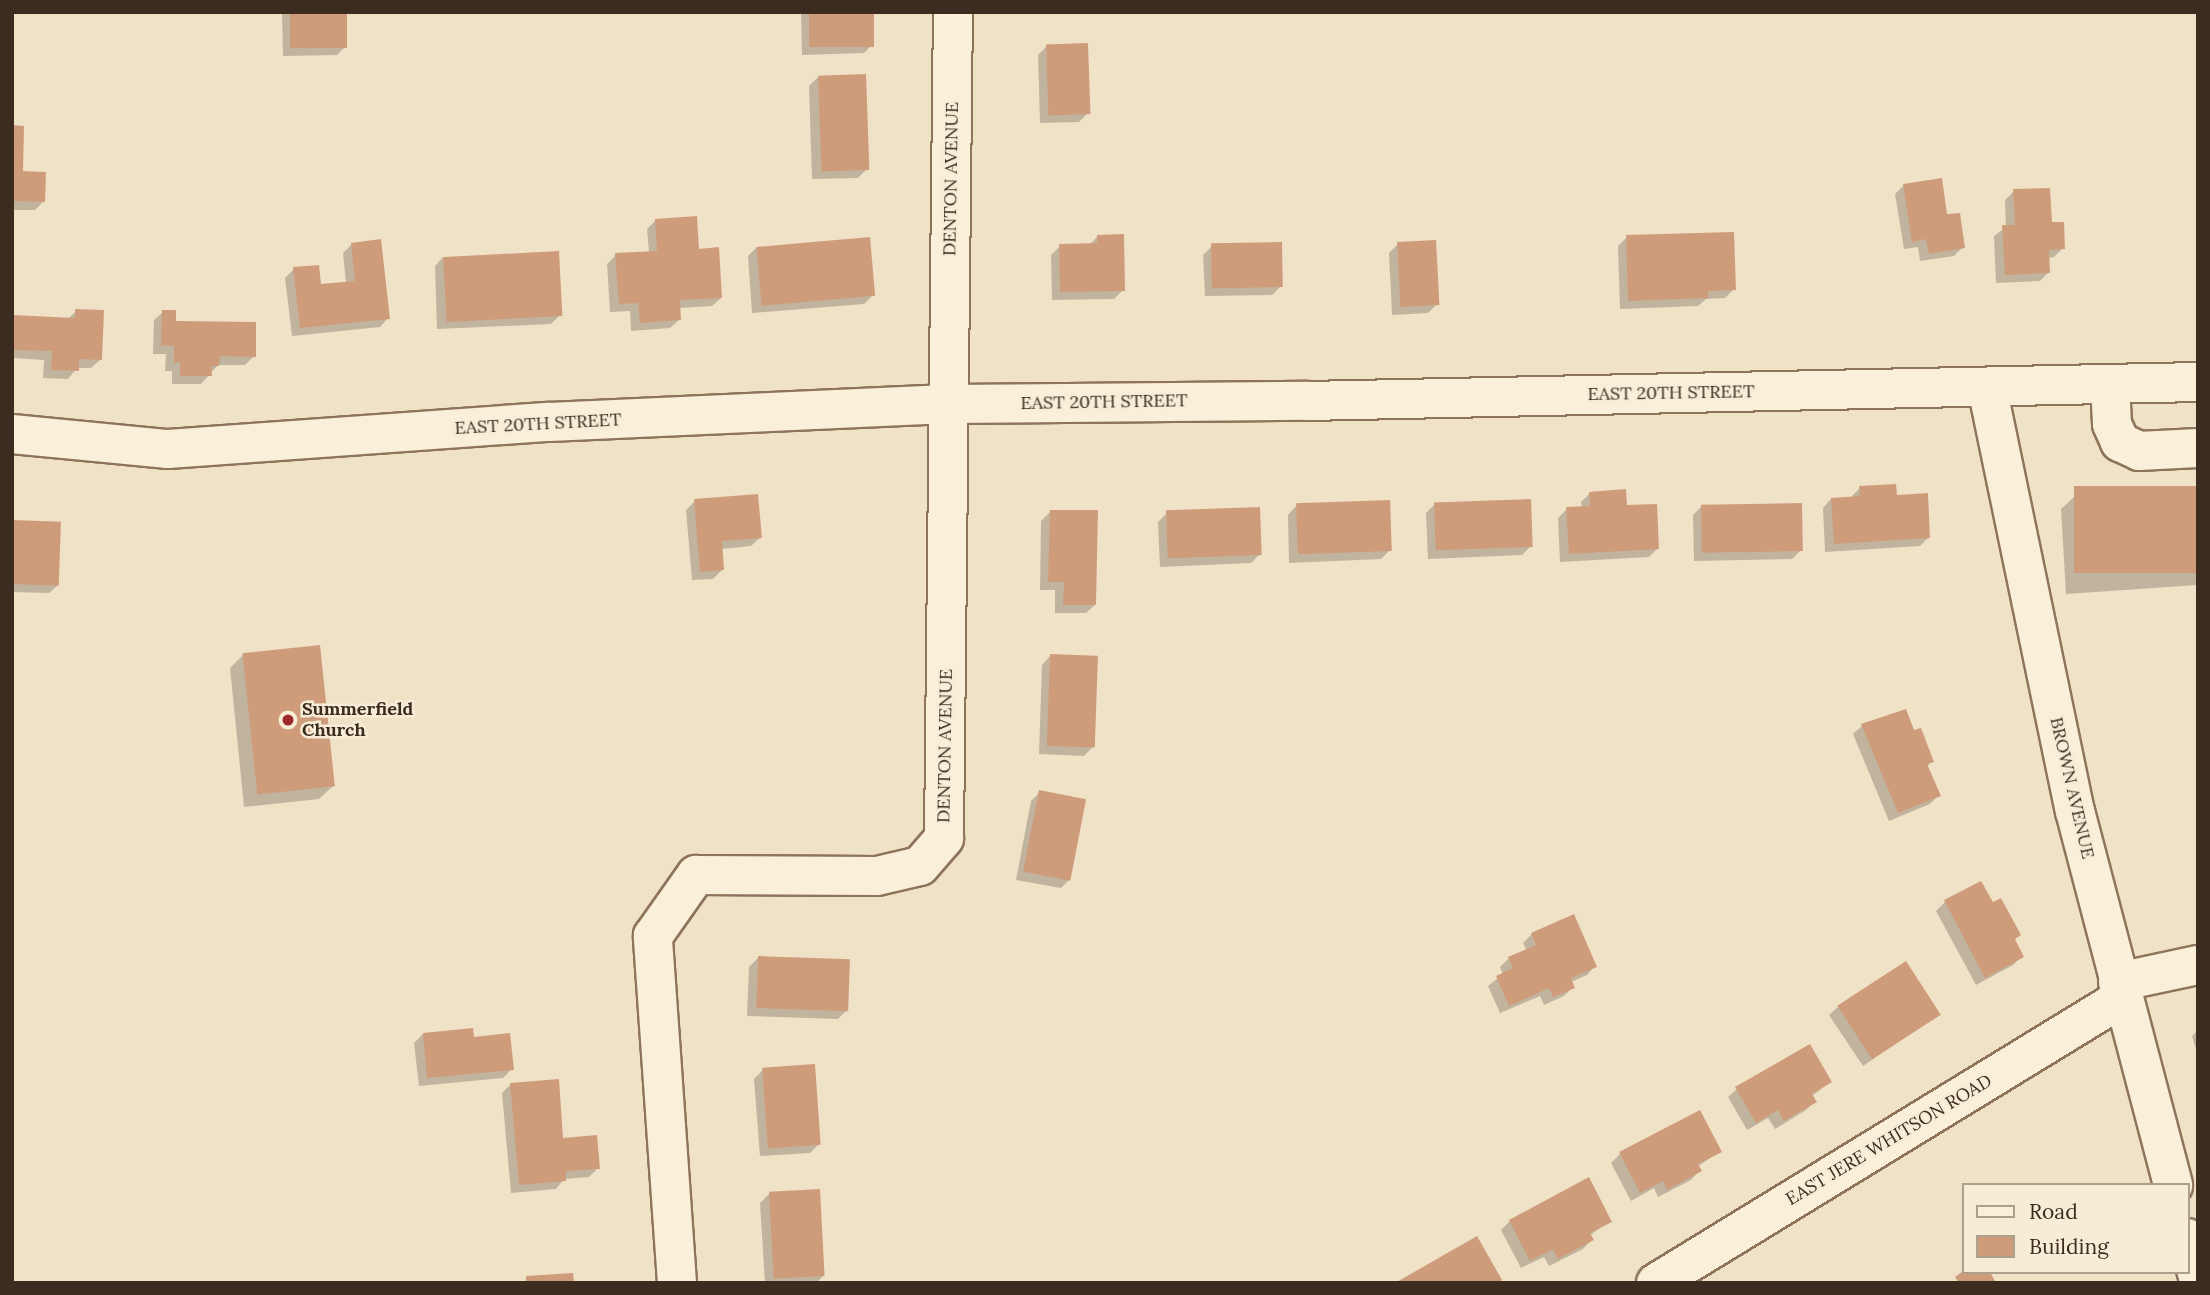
<!DOCTYPE html>
<style>
body{margin:0}
#map{position:relative;width:2210px;height:1295px;overflow:hidden;background:#f0e2c7;font-family:Lora,serif}
div>[style]{position:absolute}
.shadow>*{inset:0;background:#0003}
.building>*{inset:0;background:#cf9c7b;transform-origin:0 0}
.roads{filter:drop-shadow(2px 0 #8d745b) drop-shadow(-2px 0 #8d745b) drop-shadow(0 2px #8d745b) drop-shadow(0 -2px #8d745b)}
.minor>*{height:38px;margin:-19px;padding:0 19px;transform-origin:19px;border-radius:19px;background:#faf0da}
.dots>*{width:19px;height:19px;translate:-50% -50%;box-sizing:border-box;border:4px solid #f7edd7;border-radius:50%}
span{translate:-50% -50%;white-space:nowrap;text-align:center;line-height:1.15;-webkit-text-stroke:5px #f7edd7;paint-order:stroke}
.street-label{font-size:18px;color:#3c2c1f}
.poi-label{font-size:18px;color:#3c2c1f;font-weight:700}
.left{translate:0 -50%;text-align:left}
.frame{position:absolute;inset:0;border:14px solid #3c2c1f;pointer-events:none}
.legend{position:absolute;left:1962px;top:1183px;width:228px;height:91px;box-sizing:border-box;background:#f7edd7;border:2px solid #aca08d;margin:0;padding:9px 12px;list-style:none;font-size:21px;color:#3c2c1f}
.legend li{display:flex;align-items:center;gap:14px;height:35px}
.legend b{width:35px;border:2px solid #aca08d}
</style>
<div id="map">
<div class="shadow">
<div style="clip-path:polygon(282px 12px,345px 12px,346px 46px,337px 55px,283px 56px)"></div>
<div style="clip-path:polygon(801px 12px,873px 12px,873px 44px,864px 53px,802px 55px)"></div>
<div style="clip-path:polygon(1047px 46px,1088px 113px,1079px 122px,1040px 123px,1038px 55px)"></div>
<div style="clip-path:polygon(818px 77px,867px 169px,858px 178px,812px 179px,809px 86px)"></div>
<div style="clip-path:polygon(12px 127px,21px 173px,44px 201px,35px 210px,12px 210px)"></div>
<div style="clip-path:polygon(1904px 185px,1946px 216px,1963px 247px,1954px 256px,1920px 261px,1918px 247px,1904px 249px,1895px 194px)"></div>
<div style="clip-path:polygon(2014px 191px,2050px 224px,2063px 248px,2054px 257px,2048px 258px,2049px 272px,2040px 281px,1996px 283px,1994px 236px,2006px 227px,2005px 200px)"></div>
<div style="clip-path:polygon(656px 220px,697px 250px,721px 298px,712px 306px,679px 308px,679px 320px,670px 328px,631px 331px,630px 311px,610px 312px,607px 264px,616px 255px,649px 253px,647px 229px)"></div>
<div style="clip-path:polygon(1098px 236px,1123px 290px,1114px 299px,1052px 300px,1051px 255px,1060px 246px,1089px 245px)"></div>
<div style="clip-path:polygon(1627px 237px,1734px 289px,1725px 298px,1706px 299px,1698px 306px,1620px 309px,1618px 246px)"></div>
<div style="clip-path:polygon(352px 244px,388px 318px,380px 327px,292px 336px,285px 278px,294px 269px,320px 286px,346px 283px,343px 253px)"></div>
<div style="clip-path:polygon(1398px 244px,1437px 304px,1428px 313px,1392px 315px,1389px 253px)"></div>
<div style="clip-path:polygon(1212px 246px,1281px 286px,1272px 295px,1205px 296px,1203px 255px)"></div>
<div style="clip-path:polygon(757px 247px,873px 295px,864px 304px,752px 313px,748px 256px)"></div>
<div style="clip-path:polygon(443px 257px,560px 315px,551px 324px,437px 329px,435px 266px)"></div>
<div style="clip-path:polygon(76px 311px,100px 360px,91px 368px,77px 368px,68px 379px,43px 378px,44px 360px,12px 358px,12px 317px,68px 319px)"></div>
<div style="clip-path:polygon(163px 312px,174px 323px,254px 356px,245px 365px,218px 365px,201px 384px,172px 384px,172px 371px,165px 371px,166px 354px,153px 354px,154px 320px)"></div>
<div style="clip-path:polygon(1860px 488px,1896px 497px,1929px 537px,1920px 546px,1825px 552px,1823px 508px,1831px 499px,1850px 498px)"></div>
<div style="clip-path:polygon(2198px 488px,2198px 585px,2066px 594px,2061px 509px,2075px 496px)"></div>
<div style="clip-path:polygon(1590px 493px,1625px 507px,1658px 548px,1649px 557px,1560px 562px,1558px 518px,1567px 509px,1582px 508px,1581px 502px)"></div>
<div style="clip-path:polygon(695px 501px,760px 538px,751px 546px,721px 549px,722px 570px,713px 579px,692px 580px,686px 510px)"></div>
<div style="clip-path:polygon(1435px 504px,1531px 546px,1522px 555px,1428px 559px,1426px 513px)"></div>
<div style="clip-path:polygon(1296px 506px,1390px 550px,1381px 559px,1289px 563px,1288px 515px)"></div>
<div style="clip-path:polygon(1702px 506px,1801px 550px,1792px 559px,1694px 561px,1693px 515px)"></div>
<div style="clip-path:polygon(1050px 512px,1095px 605px,1086px 613px,1055px 613px,1055px 590px,1040px 590px,1041px 521px)"></div>
<div style="clip-path:polygon(1167px 513px,1260px 554px,1251px 563px,1160px 567px,1158px 522px)"></div>
<div style="clip-path:polygon(12px 522px,58px 585px,49px 593px,12px 592px)"></div>
<div style="clip-path:polygon(243px 655px,333px 786px,319px 799px,244px 807px,230px 668px)"></div>
<div style="clip-path:polygon(1050px 656px,1093px 747px,1084px 756px,1039px 754px,1042px 665px)"></div>
<div style="clip-path:polygon(1862px 726px,1913px 733px,1932px 761px,1927px 767px,1939px 795px,1930px 804px,1889px 821px,1853px 734px)"></div>
<div style="clip-path:polygon(1040px 792px,1070px 879px,1061px 888px,1016px 880px,1031px 801px)"></div>
<div style="clip-path:polygon(1945px 902px,2013px 940px,2022px 956px,2013px 965px,1976px 985px,1936px 911px)"></div>
<div style="clip-path:polygon(1532px 934px,1595px 966px,1587px 975px,1571px 982px,1573px 987px,1564px 996px,1544px 1005px,1540px 996px,1500px 1013px,1488px 986px,1503px 974px,1500px 967px,1509px 958px,1527px 951px,1523px 943px)"></div>
<div style="clip-path:polygon(758px 958px,847px 1010px,838px 1019px,747px 1016px,749px 967px)"></div>
<div style="clip-path:polygon(1838px 1007px,1939px 1014px,1863px 1066px,1829px 1015px)"></div>
<div style="clip-path:polygon(2198px 1030px,2198px 1056px,2192px 1036px)"></div>
<div style="clip-path:polygon(423px 1034px,512px 1069px,503px 1078px,419px 1086px,414px 1043px)"></div>
<div style="clip-path:polygon(763px 1070px,819px 1144px,810px 1153px,760px 1156px,754px 1079px)"></div>
<div style="clip-path:polygon(1830px 1082px,1812px 1096px,1815px 1101px,1806px 1110px,1775px 1129px,1768px 1118px,1747px 1130px,1728px 1097px,1737px 1089px)"></div>
<div style="clip-path:polygon(511px 1084px,562px 1140px,598px 1168px,589px 1177px,564px 1179px,556px 1189px,511px 1193px,502px 1093px)"></div>
<div style="clip-path:polygon(1699px 1113px,1719px 1152px,1697px 1167px,1699px 1171px,1691px 1180px,1658px 1197px,1654px 1188px,1631px 1201px,1611px 1163px,1620px 1154px)"></div>
<div style="clip-path:polygon(769px 1194px,824px 1275px,816px 1283px,765px 1283px,760px 1203px)"></div>
<div style="clip-path:polygon(1510px 1221px,1610px 1221px,1589px 1236px,1591px 1240px,1583px 1249px,1549px 1266px,1544px 1257px,1521px 1268px,1501px 1230px)"></div>
</div>
<div class="building">
<div style="left:290px;top:12px;width:57px;height:36px"></div>
<div style="left:809px;top:12px;width:65px;height:35px"></div>
<div style="left:1088px;top:43px;width:71px;height:42px;rotate:88deg"></div>
<div style="left:866px;top:74px;width:96px;height:48px;rotate:88deg"></div>
<div style="clip-path:polygon(12px 125px,24px 126px,23px 171px,46px 172px,45px 202px,12px 201px)"></div>
<div style="clip-path:polygon(1942px 178px,1947px 214px,1960px 213px,1965px 248px,1929px 254px,1926px 239px,1912px 242px,1903px 184px)"></div>
<div style="clip-path:polygon(2050px 188px,2052px 222px,2064px 222px,2065px 249px,2049px 250px,2050px 273px,2005px 275px,2002px 225px,2015px 225px,2013px 189px)"></div>
<div style="clip-path:polygon(697px 216px,699px 249px,719px 247px,722px 298px,680px 300px,681px 320px,640px 323px,638px 303px,619px 304px,615px 253px,657px 251px,655px 219px)"></div>
<div style="clip-path:polygon(1734px 232px,1736px 290px,1708px 291px,1709px 298px,1628px 301px,1626px 235px)"></div>
<div style="clip-path:polygon(1124px 234px,1125px 291px,1060px 292px,1059px 244px,1097px 243px,1097px 235px)"></div>
<div style="left:870px;top:237px;width:59px;height:114px;rotate:85deg"></div>
<div style="clip-path:polygon(381px 239px,390px 319px,300px 328px,293px 267px,319px 265px,321px 284px,355px 281px,351px 243px)"></div>
<div style="left:1436px;top:240px;width:65px;height:39px;rotate:87deg"></div>
<div style="left:1282px;top:242px;width:45px;height:71px;rotate:89deg"></div>
<div style="left:559px;top:251px;width:65px;height:116px;rotate:87deg"></div>
<div style="clip-path:polygon(75px 309px,104px 310px,102px 360px,79px 359px,79px 371px,51px 370px,52px 351px,12px 350px,12px 315px,75px 318px)"></div>
<div style="clip-path:polygon(162px 310px,176px 310px,176px 321px,256px 322px,256px 357px,220px 356px,219px 366px,211px 366px,212px 376px,180px 376px,180px 362px,174px 363px,174px 346px,161px 345px)"></div>
<div style="clip-path:polygon(1896px 484px,1897px 495px,1928px 493px,1930px 538px,1834px 544px,1831px 498px,1860px 496px,1859px 486px)"></div>
<div style="left:2198px;top:486px;width:87px;height:124px;rotate:90deg"></div>
<div style="clip-path:polygon(1626px 489px,1627px 505px,1657px 504px,1659px 549px,1569px 554px,1566px 507px,1590px 506px,1589px 492px)"></div>
<div style="clip-path:polygon(758px 494px,762px 538px,722px 541px,724px 570px,700px 572px,694px 499px)"></div>
<div style="left:1531px;top:499px;width:48px;height:97px;rotate:88deg"></div>
<div style="left:1390px;top:500px;width:51px;height:94px;rotate:88deg"></div>
<div style="left:1802px;top:503px;width:48px;height:101px;rotate:89deg"></div>
<div style="left:1260px;top:507px;width:48px;height:94px;rotate:88deg"></div>
<div style="clip-path:polygon(1050px 510px,1098px 510px,1096px 605px,1063px 605px,1064px 582px,1048px 582px)"></div>
<div style="left:12px;top:520px;width:49px;height:64px;rotate:2deg"></div>
<div style="left:320px;top:645px;width:142px;height:78px;rotate:84deg"></div>
<div style="left:1050px;top:654px;width:48px;height:92px;rotate:2deg"></div>
<div style="clip-path:polygon(1906px 709px,1914px 730px,1921px 728px,1934px 762px,1927px 764px,1941px 796px,1898px 813px,1861px 724px)"></div>
<div style="left:1039px;top:790px;width:48px;height:83px;rotate:11deg"></div>
<div style="clip-path:polygon(1981px 881px,1993px 902px,2001px 898px,2021px 935px,2015px 939px,2024px 957px,1985px 978px,1944px 900px)"></div>
<div style="clip-path:polygon(1574px 914px,1597px 967px,1571px 978px,1575px 988px,1553px 997px,1549px 988px,1509px 1006px,1496px 976px,1513px 968px,1508px 957px,1536px 945px,1531px 933px)"></div>
<div style="left:758px;top:956px;width:92px;height:52px;rotate:2deg"></div>
<div style="left:1906px;top:961px;width:64px;height:82px;rotate:57deg"></div>
<div style="clip-path:polygon(473px 1028px,474px 1037px,510px 1033px,514px 1070px,427px 1078px,423px 1033px)"></div>
<div style="clip-path:polygon(1810px 1044px,1832px 1082px,1812px 1094px,1817px 1102px,1784px 1121px,1778px 1110px,1756px 1123px,1735px 1087px)"></div>
<div style="left:815px;top:1064px;width:81px;height:53px;rotate:86deg"></div>
<div style="clip-path:polygon(559px 1079px,563px 1138px,597px 1135px,600px 1169px,566px 1171px,566px 1181px,519px 1185px,510px 1083px)"></div>
<div style="clip-path:polygon(1700px 1110px,1722px 1152px,1698px 1164px,1702px 1171px,1667px 1190px,1663px 1181px,1640px 1193px,1619px 1152px)"></div>
<div style="clip-path:polygon(1589px 1177px,1612px 1222px,1590px 1233px,1594px 1240px,1558px 1259px,1553px 1249px,1530px 1261px,1509px 1220px)"></div>
<div style="left:820px;top:1189px;width:87px;height:51px;rotate:87deg"></div>
<div style="clip-path:polygon(1477px 1236px,1502px 1280px,1497px 1283px,1395px 1283px)"></div>
<div style="clip-path:polygon(1962px 1272px,1990px 1272px,1996px 1283px,1959px 1283px,1955px 1277px)"></div>
<div style="clip-path:polygon(573px 1273px,574px 1283px,526px 1283px,526px 1276px)"></div>
</div>
<div class="roads">
<div class="minor">
<div style="left:2110px;top:384px;width:40px;rotate:87.1deg"></div>
<div style="left:2112px;top:424px;width:20px;rotate:66deg"></div>
<div style="left:2120px;top:442px;width:21px;rotate:25deg"></div>
<div style="left:2139px;top:451px;width:59px;rotate:-2.9deg"></div>
<div style="left:1987px;top:387px;width:433px;rotate:78.3deg"></div>
<div style="left:2075px;top:811px;width:387px;rotate:75.3deg"></div>
<div style="left:12px;top:434px;width:157px;rotate:5.5deg"></div>
<div style="left:168px;top:449px;width:382px;rotate:-4.1deg"></div>
<div style="left:549px;top:422px;width:399px;rotate:-2.6deg"></div>
<div style="left:948px;top:404px;width:359px;rotate:-0.5deg"></div>
<div style="left:1307px;top:401px;width:891px;rotate:-1.22deg"></div>
<div style="left:2118px;top:982px;width:82px;rotate:-12deg"></div>
<div style="left:2187px;top:1238px;width:40px;rotate:74deg"></div>
<div style="left:677px;top:1283px;width:348px;rotate:-94deg"></div>
<div style="left:653px;top:936px;width:75px;rotate:-54.8deg"></div>
<div style="left:696px;top:875px;width:181px;rotate:0.3deg"></div>
<div style="left:877px;top:876px;width:44px;rotate:-13.1deg"></div>
<div style="left:920px;top:866px;width:37px;rotate:-49deg"></div>
<div style="left:944px;top:838px;width:826px;rotate:-89.38deg"></div>
<div style="left:1656px;top:1283px;width:546px;rotate:-31.45deg"></div>
</div>
</div>
<div class="dots">
<div style="left:288px;top:720px;background:#9e292d"></div>
</div>
<div class="street-label">
<span style="left:951px;top:179px;rotate:-89deg">DENTON AVENUE</span>
<span style="left:1671px;top:393px;rotate:-1deg">EAST 20TH STREET</span>
<span style="left:1104px;top:402px;rotate:-1deg">EAST 20TH STREET</span>
<span style="left:538px;top:424px;rotate:-3deg">EAST 20TH STREET</span>
<span style="left:945px;top:746px;rotate:-89deg">DENTON AVENUE</span>
<span style="left:2072px;top:788px;rotate:77deg">BROWN AVENUE</span>
<span style="left:1889px;top:1140px;rotate:-31deg">EAST JERE WHITSON ROAD</span>
</div>
<div class="poi-label">
<span class="left" style="left:302px;top:720px">Summerfield<br>Church</span>
</div>
<div class="frame"></div>
<ul class="legend">
<li><b style="height:9px;background:#faf0da"></b>Road</li>
<li><b style="height:19px;background:#cf9c7b"></b>Building</li>
</ul>
</div>
